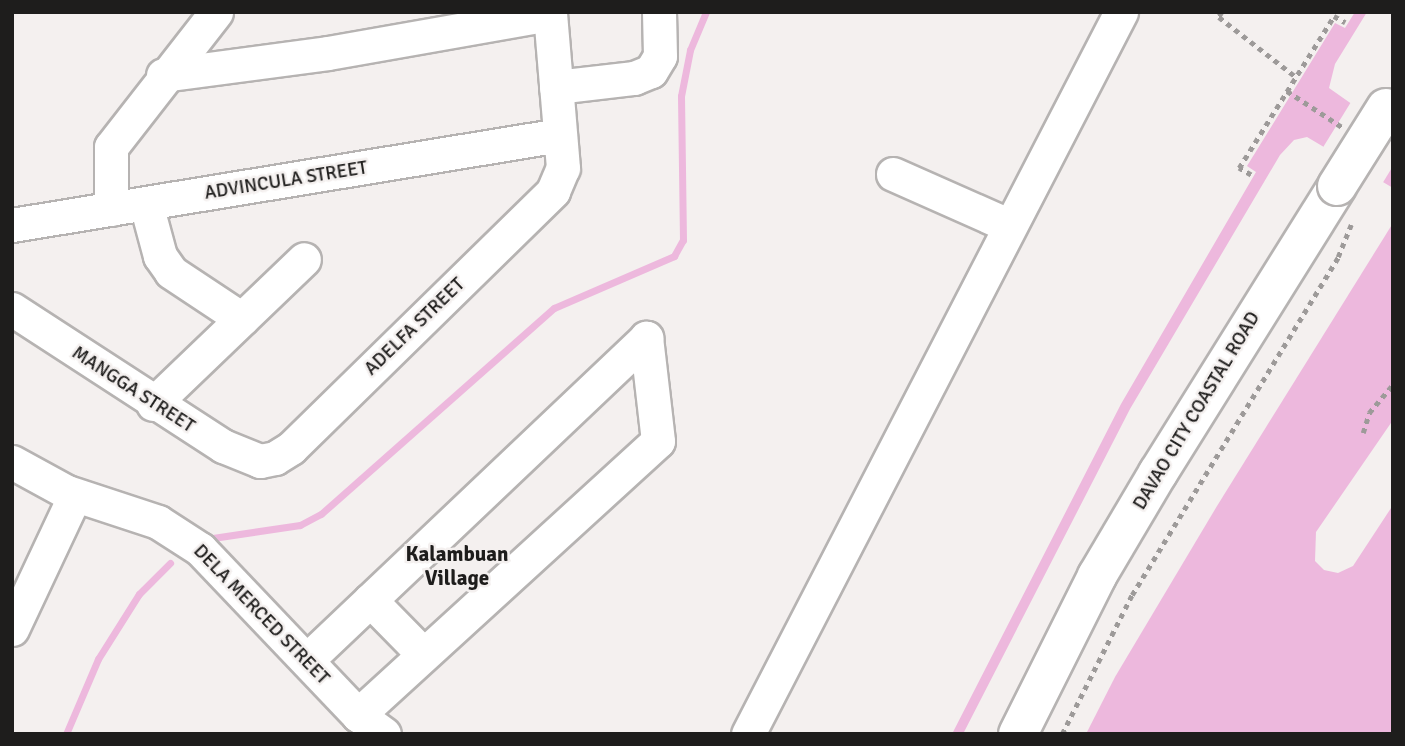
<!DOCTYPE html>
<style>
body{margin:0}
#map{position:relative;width:1405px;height:746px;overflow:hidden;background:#f4f0ef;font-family:Signika,sans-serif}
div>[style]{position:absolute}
.water>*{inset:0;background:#edb8dd}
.pier>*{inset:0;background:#f4f0ef}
.stream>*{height:7px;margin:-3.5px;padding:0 3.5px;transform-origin:3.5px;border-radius:3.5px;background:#edb8dd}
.path>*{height:4.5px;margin-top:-2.25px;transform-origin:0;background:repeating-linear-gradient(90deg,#9d9a99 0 5px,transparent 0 10px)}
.roads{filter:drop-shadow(2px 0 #b6b3b2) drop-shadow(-2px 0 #b6b3b2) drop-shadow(0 2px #b6b3b2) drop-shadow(0 -2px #b6b3b2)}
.minor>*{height:33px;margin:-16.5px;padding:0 16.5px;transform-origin:16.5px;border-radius:16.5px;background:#fff}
.major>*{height:38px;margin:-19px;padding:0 19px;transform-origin:19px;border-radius:19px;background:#fff}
.bridges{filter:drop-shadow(2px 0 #b6b3b2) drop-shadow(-2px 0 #b6b3b2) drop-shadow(0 2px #b6b3b2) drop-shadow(0 -2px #b6b3b2)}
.major-bridge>*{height:38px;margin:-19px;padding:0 19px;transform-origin:19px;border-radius:19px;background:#fff}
span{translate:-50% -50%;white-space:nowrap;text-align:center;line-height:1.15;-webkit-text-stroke:5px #f4f0ef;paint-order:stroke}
.street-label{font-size:19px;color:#1e1d1c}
.neighbourhood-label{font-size:21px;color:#1e1d1c;font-weight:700}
.frame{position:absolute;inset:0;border:14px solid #1e1d1c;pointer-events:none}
</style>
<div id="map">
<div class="water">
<div style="clip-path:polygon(1355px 12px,1367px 12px,1335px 64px,1329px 88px,1393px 133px,1393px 188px,1307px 137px,1294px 140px,1280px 155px,1130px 409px,963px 734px,952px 734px,1121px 404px,1256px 172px,1247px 166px,1335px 23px,1345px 28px)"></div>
<div style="clip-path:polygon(1393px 223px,1393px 734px,1086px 734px,1115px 677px,1217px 506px)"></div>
</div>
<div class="pier">
<div style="clip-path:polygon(1351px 102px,1393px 129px,1393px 166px,1382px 184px,1322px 149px)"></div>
<div style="clip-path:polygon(1393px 420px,1393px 505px,1353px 566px,1338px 573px,1324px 570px,1315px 561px,1316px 532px)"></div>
</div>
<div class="stream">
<div style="left:206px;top:539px;width:95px;rotate:-8.5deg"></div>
<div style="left:300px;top:525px;width:24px;rotate:-28deg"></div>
<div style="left:321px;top:514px;width:311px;rotate:-41.5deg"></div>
<div style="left:554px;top:308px;width:131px;rotate:-23.4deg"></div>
<div style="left:674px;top:256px;width:18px;rotate:-61deg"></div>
<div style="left:683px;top:240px;width:144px;rotate:-90.8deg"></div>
<div style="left:681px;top:96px;width:47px;rotate:-78.9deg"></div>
<div style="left:690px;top:50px;width:41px;rotate:-67.2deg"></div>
<div style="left:66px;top:734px;width:82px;rotate:-66.9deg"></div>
<div style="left:98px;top:659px;width:77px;rotate:-57.8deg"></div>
<div style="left:139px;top:594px;width:44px;rotate:-45deg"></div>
</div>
<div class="path">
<div style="left:1222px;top:12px;width:6px;rotate:121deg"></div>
<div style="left:1219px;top:17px;width:98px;rotate:37.9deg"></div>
<div style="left:1287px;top:91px;width:66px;rotate:33.2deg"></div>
<div style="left:1251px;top:175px;width:14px;rotate:-150deg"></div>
<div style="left:1239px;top:168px;width:179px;rotate:-58deg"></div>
<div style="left:1334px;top:16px;width:13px;rotate:29deg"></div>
<div style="left:1363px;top:433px;width:21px;rotate:-73deg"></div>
<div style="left:1369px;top:413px;width:38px;rotate:-50deg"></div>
<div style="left:1062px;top:734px;width:156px;rotate:-63.3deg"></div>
<div style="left:1132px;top:595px;width:396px;rotate:-58.6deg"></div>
<div style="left:1338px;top:257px;width:35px;rotate:-68deg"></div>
</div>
<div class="roads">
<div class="minor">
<div style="left:163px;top:75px;width:166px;rotate:-7.6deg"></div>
<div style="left:328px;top:53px;width:225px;rotate:-10deg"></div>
<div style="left:556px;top:87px;width:79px;rotate:-6.6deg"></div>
<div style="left:634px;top:78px;width:18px;rotate:-22deg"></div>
<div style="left:651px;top:71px;width:17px;rotate:-59deg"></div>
<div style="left:660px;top:56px;width:44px;rotate:-91.3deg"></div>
<div style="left:893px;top:174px;width:126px;rotate:23.9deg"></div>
<div style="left:146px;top:204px;width:54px;rotate:74.9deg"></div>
<div style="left:160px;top:256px;width:19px;rotate:55deg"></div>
<div style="left:171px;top:272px;width:85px;rotate:33.5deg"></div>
<div style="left:111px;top:209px;width:62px;rotate:-90deg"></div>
<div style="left:111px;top:147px;width:171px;rotate:-52.1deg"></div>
<div style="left:12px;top:225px;width:555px;rotate:-9.33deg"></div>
<div style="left:12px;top:309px;width:252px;rotate:33deg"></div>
<div style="left:223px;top:446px;width:40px;rotate:22deg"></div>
<div style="left:260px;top:461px;width:15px;rotate:-11deg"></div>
<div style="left:275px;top:458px;width:19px;rotate:-32deg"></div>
<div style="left:291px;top:448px;width:367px;rotate:-44.4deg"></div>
<div style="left:553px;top:191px;width:25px;rotate:-67deg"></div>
<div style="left:563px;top:168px;width:157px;rotate:-94.8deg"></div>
<div style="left:153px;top:404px;width:209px;rotate:-43.8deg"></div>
<div style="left:12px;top:462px;width:63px;rotate:28.6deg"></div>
<div style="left:67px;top:492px;width:96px;rotate:18.2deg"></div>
<div style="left:158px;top:522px;width:50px;rotate:32.7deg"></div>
<div style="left:200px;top:549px;width:229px;rotate:46.4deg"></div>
<div style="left:358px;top:715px;width:32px;rotate:36deg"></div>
<div style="left:370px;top:600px;width:76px;rotate:45.5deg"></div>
<div style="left:12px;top:629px;width:148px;rotate:-64.8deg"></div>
<div style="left:307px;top:660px;width:468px;rotate:-43.5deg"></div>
<div style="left:358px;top:715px;width:406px;rotate:-42.4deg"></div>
<div style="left:658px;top:441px;width:104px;rotate:-96.6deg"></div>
<div style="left:748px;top:734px;width:813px;rotate:-62.68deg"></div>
</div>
<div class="major">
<div style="left:1018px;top:734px;width:177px;rotate:-63.4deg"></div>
<div style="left:1097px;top:576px;width:120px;rotate:-59.4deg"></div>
<div style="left:1158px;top:473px;width:338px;rotate:-58deg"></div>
</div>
</div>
<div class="bridges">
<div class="major-bridge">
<div style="left:1337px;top:186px;width:92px;rotate:-57.9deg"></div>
</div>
</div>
<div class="street-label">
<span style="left:286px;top:181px;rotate:-9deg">ADVINCULA STREET</span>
<span style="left:415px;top:327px;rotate:-44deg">ADELFA STREET</span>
<span style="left:133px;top:390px;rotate:33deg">MANGGA STREET</span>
<span style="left:1197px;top:411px;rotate:-59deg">DAVAO CITY COASTAL ROAD</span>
<span style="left:261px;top:615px;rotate:46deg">DELA MERCED STREET</span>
</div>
<div class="neighbourhood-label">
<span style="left:457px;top:566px">Kalambuan<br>Village</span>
</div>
<div class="frame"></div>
</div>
